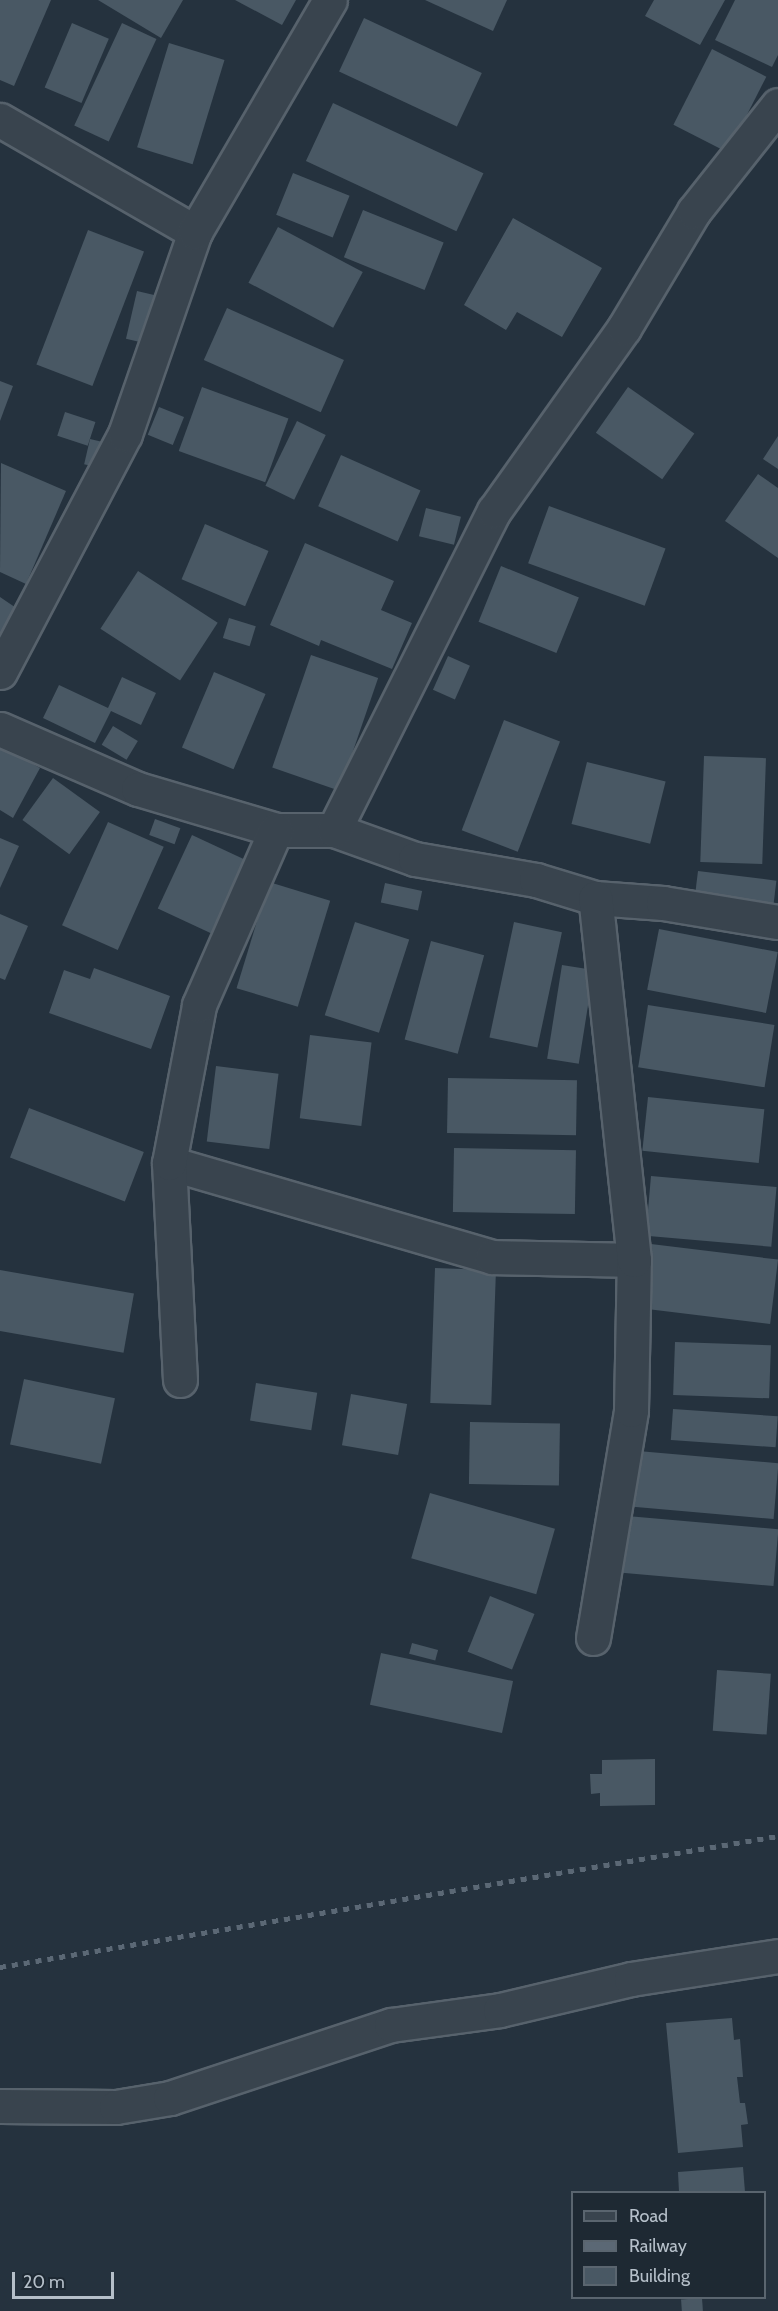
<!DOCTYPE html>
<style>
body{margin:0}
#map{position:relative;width:778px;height:2311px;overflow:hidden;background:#25323e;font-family:Cabin,sans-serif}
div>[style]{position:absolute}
.building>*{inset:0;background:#495864;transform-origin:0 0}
.roads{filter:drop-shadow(2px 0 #57626c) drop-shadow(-2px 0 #57626c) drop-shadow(0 2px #57626c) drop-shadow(0 -2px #57626c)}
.minor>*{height:33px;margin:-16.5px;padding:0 16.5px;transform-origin:16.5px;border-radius:16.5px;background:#39444e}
.rail>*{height:4.5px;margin-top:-2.25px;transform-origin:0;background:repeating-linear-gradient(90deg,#5b6875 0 6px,transparent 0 12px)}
span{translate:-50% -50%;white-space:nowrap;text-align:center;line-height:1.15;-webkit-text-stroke:4.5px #1e2933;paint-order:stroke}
.legend{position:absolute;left:571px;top:2191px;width:195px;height:108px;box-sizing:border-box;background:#1e2933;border:2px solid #5a656f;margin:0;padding:8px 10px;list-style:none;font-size:18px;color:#b5bfc9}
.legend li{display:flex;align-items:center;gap:12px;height:30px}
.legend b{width:30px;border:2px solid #5a656f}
.scale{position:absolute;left:12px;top:2272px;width:102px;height:27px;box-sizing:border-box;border:3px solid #b5bfc9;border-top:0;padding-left:8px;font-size:18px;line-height:21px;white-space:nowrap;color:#b5bfc9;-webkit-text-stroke:4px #1e2933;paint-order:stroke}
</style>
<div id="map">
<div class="building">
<div style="clip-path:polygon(0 0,51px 0,14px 86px,0 80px)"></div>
<div style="clip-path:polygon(98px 0,183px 0,161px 38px)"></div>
<div style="clip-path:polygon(235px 0,296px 0,282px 25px)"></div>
<div style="clip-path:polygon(425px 0,507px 0,493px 31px)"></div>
<div style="clip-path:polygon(654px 0,725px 0,700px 45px,645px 16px)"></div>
<div style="clip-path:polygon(735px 0,778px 0,778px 55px,772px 67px,715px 40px)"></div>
<div style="left:364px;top:18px;width:130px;height:59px;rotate:25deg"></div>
<div style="left:72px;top:23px;width:40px;height:70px;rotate:23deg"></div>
<div style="left:122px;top:23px;width:38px;height:113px;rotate:25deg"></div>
<div style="left:169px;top:43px;width:58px;height:109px;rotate:17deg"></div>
<div style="left:712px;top:49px;width:61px;height:85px;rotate:27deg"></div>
<div style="left:333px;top:103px;width:166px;height:64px;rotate:25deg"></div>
<div style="left:293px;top:173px;width:61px;height:45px;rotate:22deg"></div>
<div style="left:363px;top:210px;width:87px;height:51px;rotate:22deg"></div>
<div style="clip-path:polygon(513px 218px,602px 268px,562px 337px,517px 312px,506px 330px,464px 305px)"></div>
<div style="left:278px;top:227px;width:96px;height:63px;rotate:28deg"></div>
<div style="left:88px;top:230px;width:60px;height:144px;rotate:21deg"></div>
<div style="left:137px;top:291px;width:23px;height:49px;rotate:13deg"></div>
<div style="left:227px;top:308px;width:128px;height:57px;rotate:24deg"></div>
<div style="clip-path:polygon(0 381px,13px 386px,0 421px)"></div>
<div style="left:202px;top:387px;width:92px;height:68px;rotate:20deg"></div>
<div style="left:628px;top:387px;width:81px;height:56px;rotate:35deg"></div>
<div style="left:159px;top:407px;width:27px;height:30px;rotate:22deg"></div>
<div style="left:65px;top:412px;width:32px;height:25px;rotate:18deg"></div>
<div style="left:297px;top:421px;width:32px;height:72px;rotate:26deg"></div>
<div style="clip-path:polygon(778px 436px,778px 469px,763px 459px)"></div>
<div style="left:90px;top:439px;width:23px;height:26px;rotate:13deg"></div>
<div style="left:341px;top:455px;width:87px;height:56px;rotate:24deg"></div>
<div style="clip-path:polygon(1px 463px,66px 491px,26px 584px,0 572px)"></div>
<div style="clip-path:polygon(758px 474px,778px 488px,778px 558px,725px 521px)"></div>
<div style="left:549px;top:506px;width:124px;height:61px;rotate:20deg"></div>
<div style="left:426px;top:508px;width:36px;height:29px;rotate:14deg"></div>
<div style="left:205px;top:524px;width:69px;height:60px;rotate:23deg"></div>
<div style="clip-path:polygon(305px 543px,394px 581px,381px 610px,412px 623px,392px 669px,321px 640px,319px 646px,270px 625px)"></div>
<div style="left:501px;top:566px;width:84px;height:60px;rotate:22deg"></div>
<div style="left:138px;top:571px;width:95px;height:69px;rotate:33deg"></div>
<div style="clip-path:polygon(0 597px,28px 616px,0 659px)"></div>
<div style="left:229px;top:618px;width:28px;height:21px;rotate:17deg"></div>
<div style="left:311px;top:655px;width:71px;height:119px;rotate:19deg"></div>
<div style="left:448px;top:656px;width:24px;height:37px;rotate:24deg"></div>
<div style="left:214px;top:672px;width:56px;height:82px;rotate:23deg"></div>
<div style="clip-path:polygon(122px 677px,156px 693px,141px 725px,111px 711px,95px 743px,43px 718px,59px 685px,108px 708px)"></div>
<div style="left:504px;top:720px;width:60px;height:118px;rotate:21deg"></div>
<div style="left:113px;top:726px;width:29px;height:22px;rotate:31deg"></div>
<div style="clip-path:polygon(0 746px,40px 768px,13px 818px,0 810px)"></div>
<div style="left:704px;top:756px;width:62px;height:106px;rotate:2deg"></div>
<div style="left:587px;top:762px;width:81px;height:64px;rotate:14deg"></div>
<div style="left:53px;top:778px;width:58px;height:52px;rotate:36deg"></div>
<div style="left:155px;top:819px;width:27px;height:17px;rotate:20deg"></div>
<div style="left:108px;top:822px;width:61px;height:113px;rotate:24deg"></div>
<div style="left:192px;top:835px;width:64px;height:81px;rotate:25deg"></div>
<div style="clip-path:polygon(0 838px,19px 846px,0 888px)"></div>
<div style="left:698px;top:871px;width:79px;height:30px;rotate:7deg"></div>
<div style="left:269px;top:882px;width:64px;height:111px;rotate:17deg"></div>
<div style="left:385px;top:883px;width:38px;height:20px;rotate:12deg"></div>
<div style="clip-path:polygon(0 914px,28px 926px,5px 980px,0 978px)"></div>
<div style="left:355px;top:922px;width:57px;height:98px;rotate:18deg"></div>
<div style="left:514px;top:922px;width:49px;height:118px;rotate:12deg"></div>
<div style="left:659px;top:929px;width:121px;height:62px;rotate:11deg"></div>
<div style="left:431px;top:941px;width:55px;height:102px;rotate:15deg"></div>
<div style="left:562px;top:965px;width:32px;height:95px;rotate:9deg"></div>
<div style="clip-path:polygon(94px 968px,170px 996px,151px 1049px,49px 1013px,64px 970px,90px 979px)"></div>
<div style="left:648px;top:1005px;width:128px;height:63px;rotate:9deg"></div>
<div style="left:310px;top:1035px;width:62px;height:84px;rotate:7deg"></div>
<div style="left:216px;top:1066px;width:63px;height:76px;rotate:7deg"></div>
<div style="left:448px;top:1078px;width:129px;height:55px;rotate:1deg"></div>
<div style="left:648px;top:1097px;width:117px;height:54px;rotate:6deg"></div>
<div style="left:29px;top:1108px;width:123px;height:53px;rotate:21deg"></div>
<div style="left:454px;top:1148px;width:122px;height:64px;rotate:1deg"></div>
<div style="left:651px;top:1176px;width:126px;height:60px;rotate:5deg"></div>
<div style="left:651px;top:1244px;width:128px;height:65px;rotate:7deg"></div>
<div style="left:435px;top:1268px;width:61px;height:135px;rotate:2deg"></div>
<div style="left:0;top:1270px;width:136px;height:60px;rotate:10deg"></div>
<div style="left:675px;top:1342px;width:96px;height:53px;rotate:2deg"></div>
<div style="left:24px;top:1379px;width:93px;height:67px;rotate:12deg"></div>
<div style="left:256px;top:1383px;width:62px;height:38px;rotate:9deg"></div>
<div style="left:351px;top:1394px;width:57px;height:52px;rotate:10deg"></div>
<div style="left:673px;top:1409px;width:105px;height:31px;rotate:4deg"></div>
<div style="left:470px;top:1422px;width:90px;height:62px;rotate:1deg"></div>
<div style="left:638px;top:1451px;width:141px;height:56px;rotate:5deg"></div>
<div style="left:430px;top:1493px;width:130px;height:68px;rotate:16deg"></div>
<div style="left:627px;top:1516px;width:152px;height:57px;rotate:5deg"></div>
<div style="left:490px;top:1596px;width:48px;height:60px;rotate:22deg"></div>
<div style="left:412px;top:1643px;width:27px;height:11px;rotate:15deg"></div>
<div style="left:381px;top:1653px;width:135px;height:53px;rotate:12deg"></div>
<div style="left:717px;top:1670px;width:54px;height:61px;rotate:4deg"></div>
<div style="clip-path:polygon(655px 1759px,655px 1805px,600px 1806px,600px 1793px,591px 1794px,590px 1774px,602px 1774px,602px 1760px)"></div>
<div style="clip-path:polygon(732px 2018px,734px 2040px,740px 2039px,743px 2077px,737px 2077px,740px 2103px,745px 2103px,748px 2124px,741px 2125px,743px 2147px,678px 2153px,666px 2023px)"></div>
<div style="clip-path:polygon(743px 2167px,745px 2192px,679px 2192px,678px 2172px)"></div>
<div style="left:702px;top:2298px;width:13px;height:21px;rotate:86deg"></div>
</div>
<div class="roads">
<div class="minor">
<div style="left:0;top:120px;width:225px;rotate:29.9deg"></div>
<div style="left:0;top:672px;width:269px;rotate:-62.3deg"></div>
<div style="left:125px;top:434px;width:214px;rotate:-70.9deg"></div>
<div style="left:195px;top:232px;width:268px;rotate:-59.8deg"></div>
<div style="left:0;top:729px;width:150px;rotate:23.5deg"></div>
<div style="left:138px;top:789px;width:144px;rotate:16.5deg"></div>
<div style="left:276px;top:830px;width:58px"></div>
<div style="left:334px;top:830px;width:86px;rotate:19.7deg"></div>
<div style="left:415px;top:859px;width:123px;rotate:9.8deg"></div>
<div style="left:536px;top:880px;width:62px;rotate:17deg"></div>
<div style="left:595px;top:898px;width:68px;rotate:4.2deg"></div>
<div style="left:663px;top:903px;width:117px;rotate:9.4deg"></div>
<div style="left:334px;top:830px;width:357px;rotate:-63.4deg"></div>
<div style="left:494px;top:511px;width:224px;rotate:-54.6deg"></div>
<div style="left:624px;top:328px;width:136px;rotate:-59.1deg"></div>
<div style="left:694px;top:211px;width:135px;rotate:-51.6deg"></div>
<div style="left:169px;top:1163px;width:336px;rotate:16.2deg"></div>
<div style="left:492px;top:1257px;width:142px;rotate:1.2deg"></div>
<div style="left:180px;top:1380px;width:217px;rotate:-92.9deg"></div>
<div style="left:169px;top:1163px;width:161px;rotate:-79.2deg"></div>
<div style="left:199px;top:1005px;width:191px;rotate:-66.3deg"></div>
<div style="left:593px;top:1638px;width:231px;rotate:-80.5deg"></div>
<div style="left:631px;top:1410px;width:150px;rotate:-88.9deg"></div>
<div style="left:634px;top:1260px;width:364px;rotate:-96.1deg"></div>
<div style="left:0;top:2106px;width:116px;rotate:0.5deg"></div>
<div style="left:116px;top:2107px;width:55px;rotate:-9.5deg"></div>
<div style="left:170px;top:2098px;width:233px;rotate:-18.3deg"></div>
<div style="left:391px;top:2025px;width:110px;rotate:-7.8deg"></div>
<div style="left:500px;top:2010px;width:135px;rotate:-13.3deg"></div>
<div style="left:631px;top:1979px;width:149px;rotate:-8.9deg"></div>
</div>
</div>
<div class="rail">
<div style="left:0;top:1967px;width:789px;rotate:-9.56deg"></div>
</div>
<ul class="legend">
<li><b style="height:8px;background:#39444e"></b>Road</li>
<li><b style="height:8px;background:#5b6875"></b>Railway</li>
<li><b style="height:16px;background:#495864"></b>Building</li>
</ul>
<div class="scale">20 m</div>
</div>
